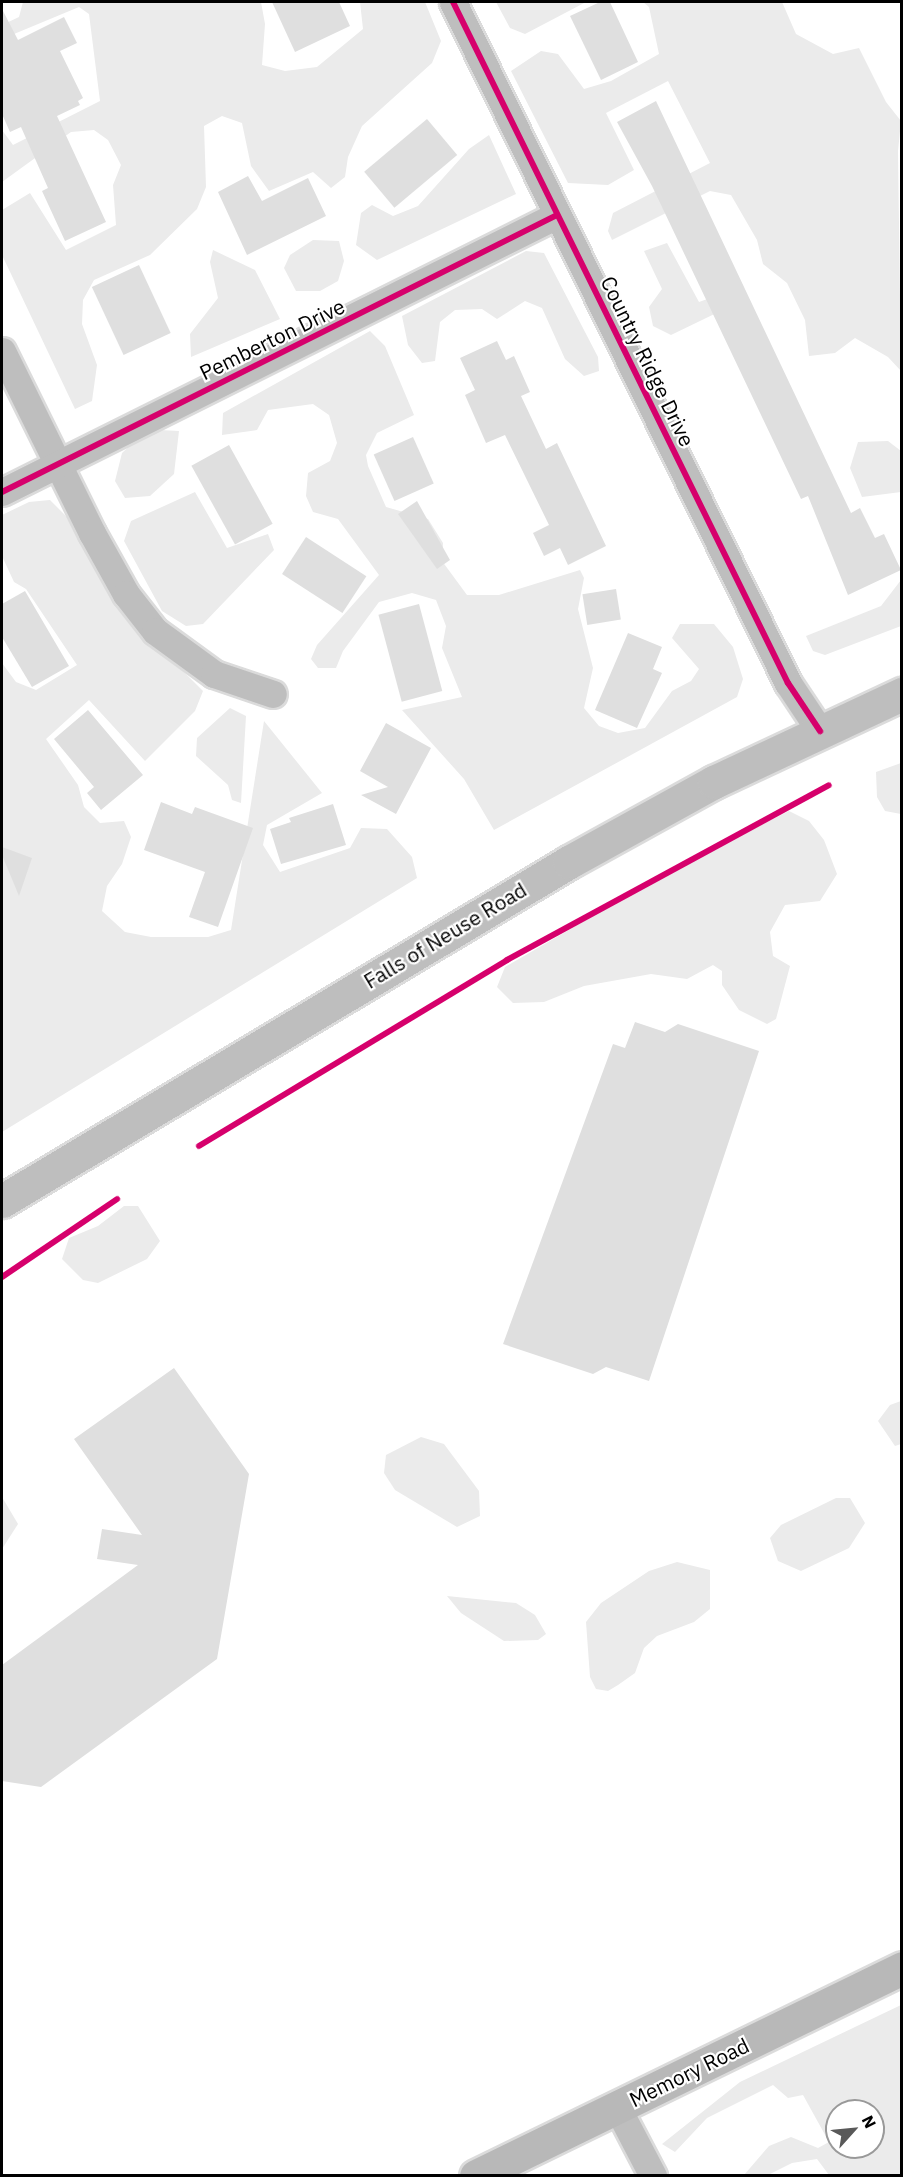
<!DOCTYPE html>
<style>
body{margin:0}
#map{position:relative;width:903px;height:2177px;overflow:hidden;background:#fff;font-family:"IBM Plex Sans",sans-serif}
div>[style]{position:absolute}
.green>*{inset:0;background:#ebebeb}
.building>*{inset:0;background:#dfdfdf;transform-origin:0 0}
.roads{filter:drop-shadow(2px 0 #dbdbdb) drop-shadow(-2px 0 #dbdbdb) drop-shadow(0 2px #dbdbdb) drop-shadow(0 -2px #dbdbdb)}
.street>*{height:27px;margin:-13.5px;padding:0 13.5px;transform-origin:13.5px;border-radius:13.5px;background:#bebebe}
.secondary>*{height:33px;margin:-16.5px;padding:0 16.5px;transform-origin:16.5px;border-radius:16.5px;background:#b8b8b8}
.primary>*{height:33px;margin:-16.5px;padding:0 16.5px;transform-origin:16.5px;border-radius:16.5px;background:#bebebe}
.cycleway>*{height:6px;margin:-3px;padding:0 3px;transform-origin:3px;border-radius:3px;background:#d6006c}
span{translate:-50% -50%;white-space:nowrap;text-align:center;line-height:1.15;-webkit-text-stroke:4.5px #fff;paint-order:stroke}
.street-label{font-size:21px;color:#000}
.frame{position:absolute;inset:0;border:3px solid #000;pointer-events:none}
.north{position:absolute;left:825px;top:2099px;width:60px;height:60px;box-sizing:border-box;background:#fff;border:2px solid #999;border-radius:50%;rotate:63deg;font-size:16px;font-weight:700;line-height:24px;text-align:center;color:#000}
.north::after{content:'';display:block;margin:auto;width:21px;height:27px;background:#595959;clip-path:polygon(50% 0,100% 100%,50% 72%,0 100%)}
</style>
<div id="map">
<div class="green">
<div style="clip-path:polygon(23px 2px,261px 2px,265px 24px,262px 65px,285px 71px,317px 67px,363px 29px,360px 2px,425px 2px,441px 41px,432px 63px,362px 126px,348px 157px,345px 177px,331px 188px,313px 172px,269px 191px,251px 166px,242px 123px,222px 116px,204px 126px,206px 187px,197px 209px,150px 255px,94px 280px,83px 300px,82px 324px,97px 365px,92px 401px,75px 409px,2px 255px,2px 210px,30px 193px,66px 250px,116px 225px,113px 185px,121px 165px,108px 140px,94px 130px,71px 132px,2px 182px,2px 130px,13px 145px,100px 101px,89px 14px,79px 7px,2px 39px,2px 25px,19px 17px)"></div>
<div style="clip-path:polygon(496px 2px,586px 2px,525px 34px,510px 28px)"></div>
<div style="clip-path:polygon(643px 2px,782px 2px,796px 34px,833px 54px,859px 48px,886px 102px,901px 121px,898px 151px,901px 371px,888px 357px,855px 338px,835px 353px,809px 356px,805px 320px,787px 283px,763px 264px,757px 240px,731px 195px,710px 191px,612px 240px,608px 231px,613px 213px,710px 163px,668px 81px,606px 113px,634px 170px,608px 185px,568px 183px,511px 71px,541px 51px,558px 54px,584px 89px,611px 81px,659px 54px,649px 7px)"></div>
<div style="clip-path:polygon(489px 135px,516px 194px,377px 260px,356px 245px,361px 213px,372px 205px,393px 216px,418px 206px,469px 149px)"></div>
<div style="clip-path:polygon(313px 240px,339px 241px,344px 261px,338px 281px,320px 291px,296px 291px,284px 268px,290px 255px)"></div>
<div style="clip-path:polygon(667px 243px,699px 302px,743px 286px,731px 306px,671px 335px,653px 326px,649px 307px,662px 289px,644px 251px)"></div>
<div style="clip-path:polygon(213px 250px,255px 270px,280px 319px,191px 357px,190px 334px,218px 298px,210px 262px)"></div>
<div style="clip-path:polygon(526px 251px,544px 253px,598px 357px,599px 371px,584px 376px,565px 359px,542px 308px,525px 301px,497px 319px,482px 309px,455px 310px,440px 322px,435px 361px,422px 363px,408px 345px,402px 316px)"></div>
<div style="clip-path:polygon(370px 331px,385px 346px,414px 415px,377px 433px,366px 455px,368px 466px,386px 507px,428px 519px,443px 543px,442px 561px,467px 595px,499px 595px,580px 570px,584px 578px,578px 609px,593px 668px,584px 708px,599px 726px,618px 733px,645px 728px,672px 691px,691px 681px,699px 669px,672px 638px,680px 624px,714px 624px,733px 647px,743px 679px,737px 697px,494px 830px,464px 779px,402px 710px,462px 697px,442px 648px,446px 626px,436px 600px,412px 593px,379px 602px,343px 651px,336px 668px,318px 668px,311px 659px,317px 645px,379px 575px,338px 519px,313px 512px,306px 496px,308px 473px,330px 461px,337px 443px,329px 415px,313px 404px,268px 410px,257px 430px,222px 435px,223px 413px)"></div>
<div style="clip-path:polygon(160px 430px,179px 431px,174px 474px,150px 496px,125px 498px,115px 481px,122px 453px,141px 435px)"></div>
<div style="clip-path:polygon(888px 441px,901px 451px,901px 492px,862px 497px,850px 468px,858px 442px)"></div>
<div style="clip-path:polygon(195px 492px,227px 548px,268px 534px,274px 550px,203px 624px,186px 626px,162px 611px,124px 541px,131px 521px)"></div>
<div style="clip-path:polygon(50px 500px,67px 517px,111px 599px,203px 691px,195px 711px,145px 761px,89px 700px,46px 739px,78px 785px,84px 807px,100px 823px,124px 821px,131px 837px,122px 864px,107px 886px,102px 911px,125px 932px,151px 937px,208px 937px,231px 930px,264px 721px,322px 793px,267px 825px,263px 845px,280px 872px,350px 848px,361px 828px,387px 829px,412px 857px,417px 878px,2px 1132px,2px 663px,16px 682px,36px 690px,77px 665px,26px 589px,14px 582px,2px 556px,2px 515px,29px 502px)"></div>
<div style="clip-path:polygon(901px 580px,901px 626px,825px 655px,813px 651px,806px 636px,881px 606px)"></div>
<div style="clip-path:polygon(230px 708px,246px 716px,241px 803px,232px 800px,228px 785px,196px 756px,197px 738px)"></div>
<div style="clip-path:polygon(901px 763px,902px 763px,901px 814px,885px 811px,877px 797px,876px 772px)"></div>
<div style="clip-path:polygon(789px 811px,809px 821px,824px 840px,837px 874px,820px 901px,785px 905px,770px 932px,773px 956px,790px 966px,776px 1019px,767px 1024px,739px 1010px,722px 985px,722px 971px,713px 965px,687px 979px,651px 974px,584px 986px,544px 1002px,513px 1003px,497px 987px,505px 967px,676px 868px)"></div>
<div style="clip-path:polygon(124px 1206px,138px 1206px,160px 1241px,147px 1259px,98px 1283px,83px 1280px,62px 1259px,69px 1238px,98px 1226px)"></div>
<div style="clip-path:polygon(901px 1401px,901px 1444px,895px 1446px,878px 1421px,890px 1405px)"></div>
<div style="clip-path:polygon(421px 1437px,444px 1444px,479px 1491px,480px 1516px,457px 1527px,395px 1490px,384px 1473px,386px 1455px)"></div>
<div style="clip-path:polygon(2px 1497px,18px 1524px,2px 1549px)"></div>
<div style="clip-path:polygon(836px 1498px,850px 1498px,865px 1523px,849px 1548px,801px 1571px,778px 1561px,770px 1538px,781px 1525px)"></div>
<div style="clip-path:polygon(677px 1562px,710px 1570px,710px 1609px,694px 1622px,657px 1636px,644px 1648px,635px 1673px,618px 1685px,608px 1691px,596px 1689px,590px 1677px,586px 1622px,601px 1603px,649px 1571px)"></div>
<div style="clip-path:polygon(447px 1596px,516px 1603px,535px 1615px,546px 1634px,538px 1640px,504px 1641px,461px 1613px)"></div>
<div style="clip-path:polygon(evenodd,901px 2005px,901px 2175px,829px 2175px,817px 2159px,792px 2163px,768px 2175px,744px 2175px,769px 2146px,791px 2137px,818px 2148px,829px 2142px,803px 2095px,788px 2098px,773px 2085px,707px 2118px,675px 2152px,662px 2144px,740px 2082px,901px 2005px,837px 2111px,873px 2111px,873px 2147px,837px 2147px,837px 2111px)"></div>
</div>
<div class="building">
<div style="clip-path:polygon(272px 2px,339px 2px,350px 26px,295px 52px)"></div>
<div style="clip-path:polygon(600px 2px,610px 2px,638px 62px,601px 80px,570px 16px)"></div>
<div style="clip-path:polygon(2px 9px,18px 40px,64px 17px,77px 43px,60px 51px,83px 98px,78px 101px,80px 105px,57px 116px,106px 222px,65px 241px,42px 191px,48px 188px,21px 127px,10px 132px,2px 114px)"></div>
<div style="clip-path:polygon(656px 101px,851px 513px,860px 508px,875px 538px,884px 534px,901px 570px,848px 595px,808px 496px,801px 499px,652px 186px,617px 122px)"></div>
<div style="left:427px;top:119px;width:47px;height:82px;rotate:50deg"></div>
<div style="clip-path:polygon(248px 176px,262px 201px,308px 178px,326px 216px,247px 255px,218px 192px)"></div>
<div style="left:139px;top:265px;width:75px;height:52px;rotate:65deg"></div>
<div style="clip-path:polygon(497px 341px,506px 360px,514px 356px,530px 392px,521px 396px,546px 449px,557px 443px,606px 546px,568px 565px,560px 548px,544px 556px,533px 533px,549px 525px,505px 435px,486px 443px,465px 395px,475px 390px,460px 358px)"></div>
<div style="left:413px;top:437px;width:51px;height:43px;rotate:66deg"></div>
<div style="left:229px;top:445px;width:90px;height:43px;rotate:61deg"></div>
<div style="clip-path:polygon(417px 501px,450px 560px,437px 569px,398px 514px)"></div>
<div style="left:306px;top:537px;width:72px;height:44px;rotate:33deg"></div>
<div style="left:616px;top:589px;width:31px;height:34px;rotate:81deg"></div>
<div style="clip-path:polygon(25px 591px,69px 666px,32px 687px,2px 637px,2px 604px)"></div>
<div style="left:419px;top:604px;width:90px;height:42px;rotate:75deg"></div>
<div style="clip-path:polygon(628px 633px,662px 647px,653px 669px,662px 673px,637px 728px,595px 710px)"></div>
<div style="clip-path:polygon(88px 710px,143px 775px,101px 810px,87px 793px,94px 787px,54px 739px)"></div>
<div style="clip-path:polygon(386px 723px,431px 748px,396px 814px,361px 795px,388px 787px,360px 771px)"></div>
<div style="clip-path:polygon(161px 802px,192px 814px,195px 807px,253px 828px,218px 927px,189px 917px,205px 872px,144px 850px)"></div>
<div style="clip-path:polygon(333px 804px,346px 845px,281px 864px,270px 829px,291px 822px,289px 818px)"></div>
<div style="clip-path:polygon(2px 847px,32px 858px,19px 896px,2px 855px)"></div>
<div style="clip-path:polygon(635px 1022px,665px 1032px,678px 1024px,759px 1051px,649px 1381px,606px 1367px,593px 1374px,503px 1344px,613px 1044px,625px 1048px)"></div>
<div style="clip-path:polygon(174px 1368px,249px 1474px,217px 1659px,41px 1787px,2px 1781px,2px 1665px,138px 1565px,97px 1559px,102px 1529px,142px 1535px,74px 1439px)"></div>
</div>
<div class="roads">
<div class="street">
<div style="left:453px;top:2px;width:759px;rotate:63.81deg"></div>
<div style="left:788px;top:683px;width:58px;rotate:56.3deg"></div>
<div style="left:2px;top:351px;width:203px;rotate:63.7deg"></div>
<div style="left:92px;top:533px;width:70px;rotate:60.9deg"></div>
<div style="left:126px;top:594px;width:47px;rotate:51.9deg"></div>
<div style="left:155px;top:631px;width:73px;rotate:36.1deg"></div>
<div style="left:214px;top:674px;width:62px;rotate:18.7deg"></div>
<div style="left:2px;top:492px;width:620px;rotate:-26.52deg"></div>
<div style="left:617px;top:2107px;width:78px;rotate:62.4deg"></div>
</div>
<div class="secondary">
<div style="left:476px;top:2176px;width:474px;rotate:-26deg"></div>
</div>
<div class="primary">
<div style="left:2px;top:1201px;width:661px;rotate:-30.87deg"></div>
<div style="left:569px;top:862px;width:166px;rotate:-28.9deg"></div>
<div style="left:714px;top:782px;width:208px;rotate:-25.1deg"></div>
</div>
</div>
<div class="cycleway">
<div style="left:453px;top:2px;width:759px;rotate:63.81deg"></div>
<div style="left:788px;top:683px;width:58px;rotate:56.3deg"></div>
<div style="left:2px;top:492px;width:620px;rotate:-26.52deg"></div>
<div style="left:199px;top:1146px;width:360px;rotate:-31.1deg"></div>
<div style="left:507px;top:960px;width:366px;rotate:-28.5deg"></div>
<div style="left:2px;top:1277px;width:139px;rotate:-34.1deg"></div>
</div>
<div class="street-label">
<span style="left:272px;top:339px;rotate:-26deg">Pemberton Drive</span>
<span style="left:648px;top:361px;rotate:64deg">Country Ridge Drive</span>
<span style="left:445px;top:935px;rotate:-31deg">Falls of Neuse Road</span>
<span style="left:689px;top:2072px;rotate:-26deg">Memory Road</span>
</div>
<div class="frame"></div>
<div class="north">N</div>
</div>
